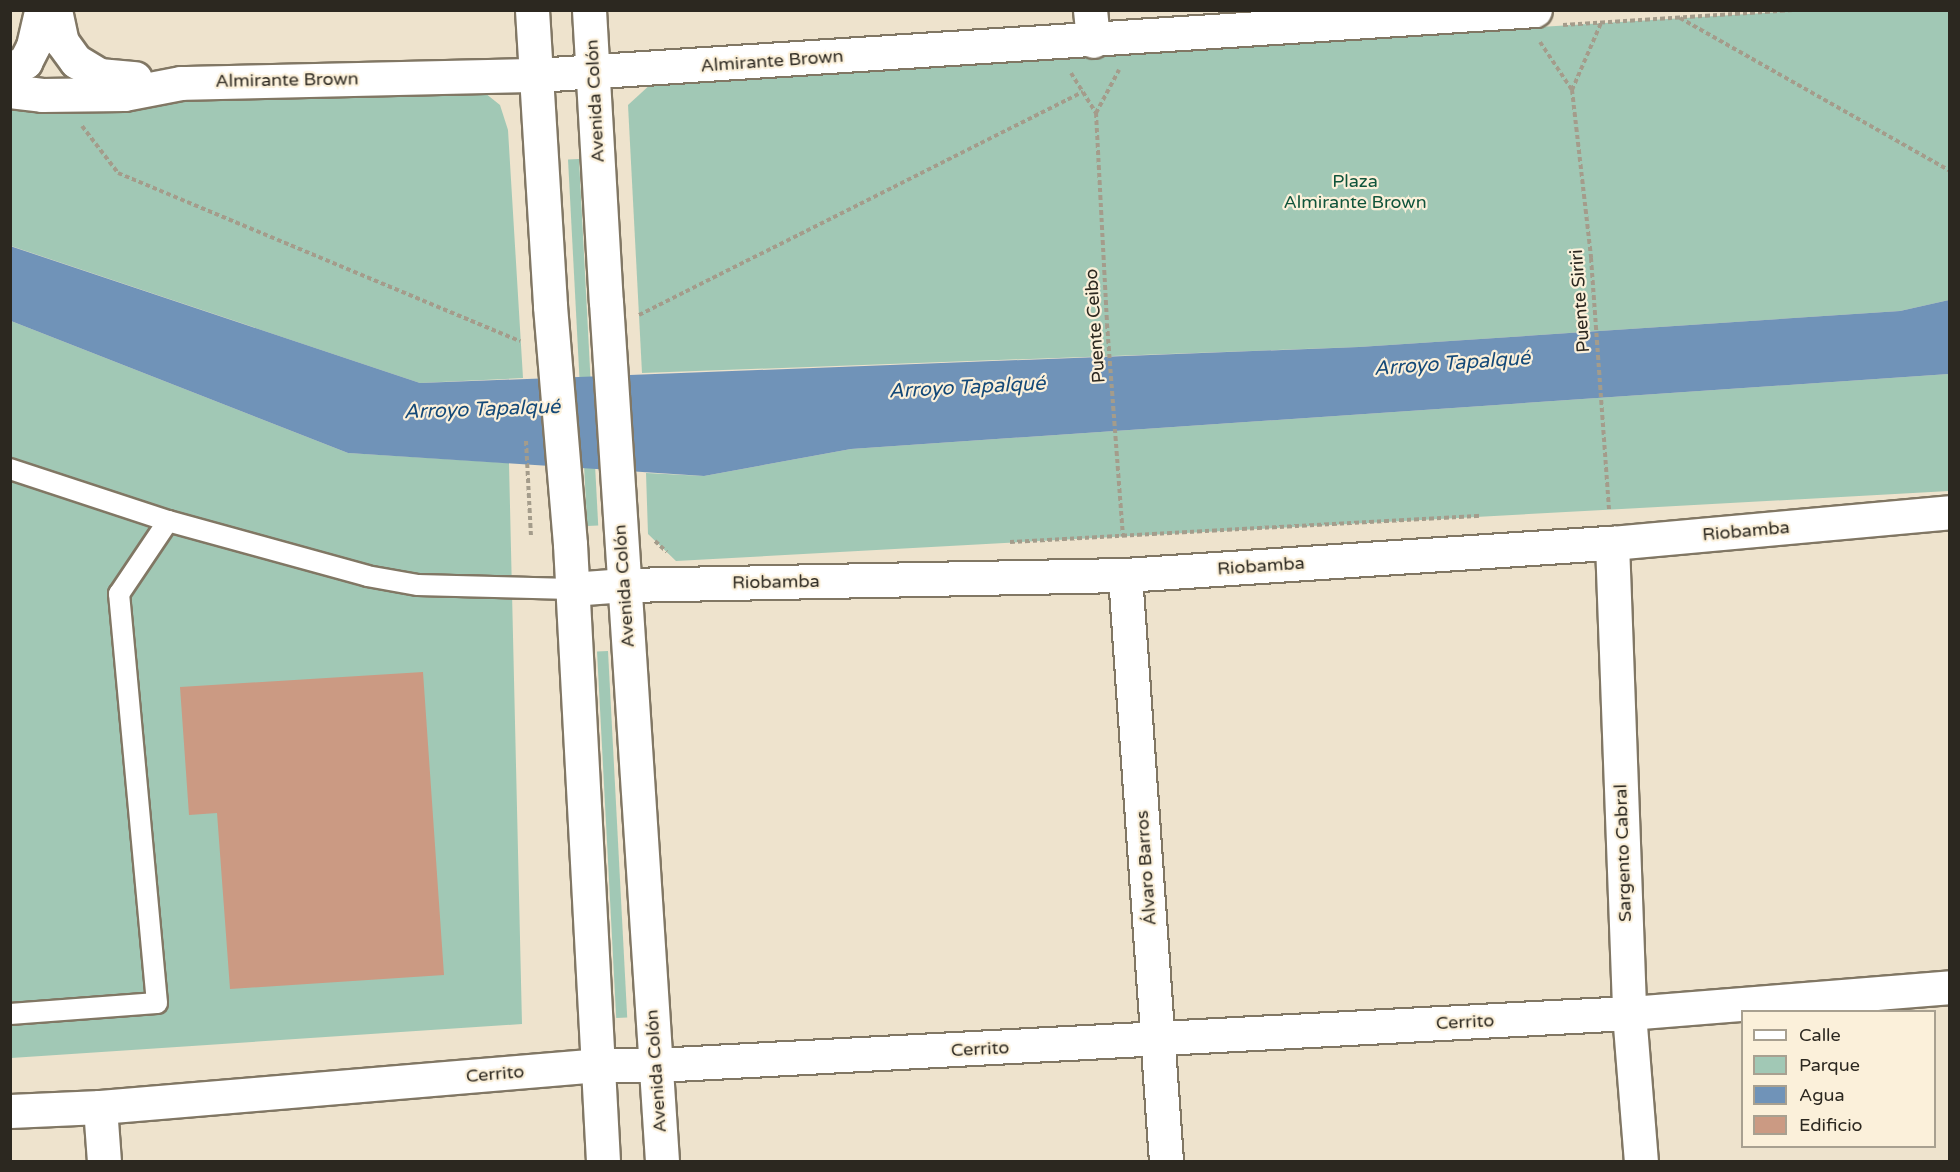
<!DOCTYPE html>
<meta charset="utf-8">
<style>
body{margin:0}
#map{position:relative;width:1960px;height:1172px;overflow:hidden;background:#eee3cd;font-family:"Varela Round",sans-serif}
div>[style]{position:absolute}
.green>*{inset:0;background:#a1c8b5;transform-origin:0 0}
.water>*{inset:0;background:#7093b8}
.building>*{inset:0;background:#cb9a83}
.path>*{height:4px;margin-top:-2px;transform-origin:0;background:repeating-linear-gradient(90deg,#a49c8b 0 4.5px,transparent 0 7.5px)}
.roads{filter:drop-shadow(2px 0 #817764) drop-shadow(-2px 0 #817764) drop-shadow(0 2px #817764) drop-shadow(0 -2px #817764)}
.lane>*{height:20px;margin:-10px;padding:0 10px;transform-origin:10px;border-radius:10px;background:#fff}
.street>*{height:33px;margin:-16.5px;padding:0 16.5px;transform-origin:16.5px;border-radius:16.5px;background:#fff}
.secondary>*{height:33px;margin:-16.5px;padding:0 16.5px;transform-origin:16.5px;border-radius:16.5px;background:#fff}
span{translate:-50% -50%;white-space:nowrap;text-align:center;line-height:1.15;-webkit-text-stroke:4.5px #fbf0da;paint-order:stroke}
.street-label{font-size:18px;color:#2c2820}
.park-label{font-size:18px;color:#10543b}
.water-label{font-size:20px;color:#144978;font-style:italic}
.frame{position:absolute;inset:0;border:12px solid #2c2820;pointer-events:none}
.legend{position:absolute;left:1741px;top:1010px;width:195px;height:138px;box-sizing:border-box;background:#fbf0da;border:2px solid #a8a090;margin:0;padding:8px 10px;list-style:none;font-size:18px;color:#2c2820}
.legend li{display:flex;align-items:center;gap:12px;height:30px}
.legend b{width:30px;border:2px solid #a8a090}
</style>
<div id="map">
<div class="green">
<div style="clip-path:polygon(1794px 11px,1949px 11px,1949px 300px,1900px 311px,1359px 347px,642px 373px,628px 105px,652px 83px)"></div>
<div style="clip-path:polygon(485px 93px,500px 105px,508px 130px,523px 378px,420px 383px,11px 246px,11px 109px,37px 111px,195px 100px)"></div>
<div style="left:579px;top:159px;width:367px;height:11px;rotate:87deg"></div>
<div style="clip-path:polygon(11px 321px,348px 453px,509px 463px,522px 1024px,11px 1058px)"></div>
<div style="clip-path:polygon(1949px 374px,1949px 491px,676px 561px,648px 534px,646px 473px,704px 476px,851px 449px)"></div>
<div style="left:608px;top:651px;width:367px;height:11px;rotate:87deg"></div>
</div>
<div class="water">
<div style="clip-path:polygon(10px 246px,420px 383px,1359px 347px,1900px 311px,1949px 300px,1949px 374px,851px 449px,704px 476px,348px 453px,11px 321px)"></div>
</div>
<div class="building">
<div style="clip-path:polygon(423px 672px,444px 975px,230px 989px,217px 813px,189px 815px,180px 687px)"></div>
</div>
<div class="path">
<div style="left:1680px;top:18px;width:310px;rotate:29.5deg"></div>
<div style="left:1563px;top:25px;width:231px;rotate:-3.7deg"></div>
<div style="left:1540px;top:42px;width:58px;rotate:56.3deg"></div>
<div style="left:1572px;top:90px;width:73px;rotate:-66.6deg"></div>
<div style="left:1071px;top:73px;width:47px;rotate:58deg"></div>
<div style="left:1096px;top:113px;width:49px;rotate:-61.9deg"></div>
<div style="left:1572px;top:90px;width:169px;rotate:83.5deg"></div>
<div style="left:1591px;top:258px;width:252px;rotate:85.9deg"></div>
<div style="left:1096px;top:113px;width:211px;rotate:87deg"></div>
<div style="left:1107px;top:324px;width:213px;rotate:85.7deg"></div>
<div style="left:82px;top:126px;width:59px;rotate:52.5deg"></div>
<div style="left:118px;top:173px;width:436px;rotate:22.7deg"></div>
<div style="left:639px;top:315px;width:497px;rotate:-26.7deg"></div>
<div style="left:526px;top:441px;width:95px;rotate:87deg"></div>
<div style="left:655px;top:541px;width:16px;rotate:43deg"></div>
<div style="left:1010px;top:542px;width:472px;rotate:-3.2deg"></div>
</div>
<div class="roads">
<div class="lane">
<div style="left:10px;top:469px;width:166px;rotate:18.2deg"></div>
<div style="left:168px;top:521px;width:206px;rotate:15.4deg"></div>
<div style="left:367px;top:576px;width:52px;rotate:10deg"></div>
<div style="left:418px;top:585px;width:153px;rotate:1.5deg"></div>
<div style="left:10px;top:1014px;width:147px;rotate:-4.3deg"></div>
<div style="left:157px;top:1003px;width:411px;rotate:-95.3deg"></div>
<div style="left:119px;top:594px;width:88px;rotate:-56.1deg"></div>
</div>
<div class="street">
<div style="left:1090px;top:10px;width:31px;rotate:84deg"></div>
<div style="left:1612px;top:543px;width:470px;rotate:87.9deg"></div>
<div style="left:1629px;top:1013px;width:149px;rotate:85.4deg"></div>
<div style="left:1125px;top:575px;width:588px;rotate:86deg"></div>
<div style="left:100px;top:1107px;width:55px;rotate:85.8deg"></div>
<div style="left:10px;top:1111px;width:90px;rotate:-2.5deg"></div>
<div style="left:100px;top:1107px;width:499px;rotate:-4.8deg"></div>
<div style="left:597px;top:1065px;width:59px"></div>
<div style="left:656px;top:1065px;width:974px;rotate:-3.06deg"></div>
<div style="left:1629px;top:1013px;width:322px;rotate:-4.6deg"></div>
</div>
<div class="secondary">
<div style="left:55px;top:10px;width:33px;rotate:78deg"></div>
<div style="left:62px;top:42px;width:24px;rotate:54deg"></div>
<div style="left:76px;top:61px;width:27px;rotate:31deg"></div>
<div style="left:99px;top:75px;width:36px;rotate:5deg"></div>
<div style="left:532px;top:10px;width:297px;rotate:86.5deg"></div>
<div style="left:550px;top:306px;width:239px;rotate:85.2deg"></div>
<div style="left:570px;top:544px;width:619px;rotate:86.94deg"></div>
<div style="left:589px;top:10px;width:292px;rotate:86.7deg"></div>
<div style="left:606px;top:302px;width:862px;rotate:86.27deg"></div>
<div style="left:10px;top:69px;width:17px;rotate:-25deg"></div>
<div style="left:25px;top:62px;width:18px;rotate:-63deg"></div>
<div style="left:33px;top:46px;width:37px;rotate:-77deg"></div>
<div style="left:10px;top:91px;width:32px;rotate:7deg"></div>
<div style="left:42px;top:95px;width:82px;rotate:-0.7deg"></div>
<div style="left:124px;top:94px;width:58px;rotate:-10.9deg"></div>
<div style="left:181px;top:83px;width:355px;rotate:-1.3deg"></div>
<div style="left:536px;top:75px;width:1001px;rotate:-3.72deg"></div>
<div style="left:571px;top:589px;width:54px;rotate:-4.2deg"></div>
<div style="left:625px;top:585px;width:500px;rotate:-1.15deg"></div>
<div style="left:1125px;top:575px;width:488px;rotate:-3.8deg"></div>
<div style="left:1612px;top:543px;width:339px;rotate:-5.2deg"></div>
</div>
</div>
<div class="street-label">
<span style="left:772px;top:61px;rotate:-4deg">Almirante Brown</span>
<span style="left:287px;top:80px;rotate:-1deg">Almirante Brown</span>
<span style="left:595px;top:101px;rotate:-93deg">Avenida Colón</span>
<span style="left:1580px;top:301px;rotate:-94deg">Puente Siriri</span>
<span style="left:1095px;top:326px;rotate:-94deg">Puente Ceibo</span>
<span style="left:1746px;top:531px;rotate:-5deg">Riobamba</span>
<span style="left:1261px;top:566px;rotate:-4deg">Riobamba</span>
<span style="left:776px;top:582px;rotate:-1deg">Riobamba</span>
<span style="left:624px;top:586px;rotate:-94deg">Avenida Colón</span>
<span style="left:1623px;top:853px;rotate:-92deg">Sargento Cabral</span>
<span style="left:1146px;top:868px;rotate:-94deg">Álvaro Barros</span>
<span style="left:1465px;top:1022px;rotate:-3deg">Cerrito</span>
<span style="left:980px;top:1049px;rotate:-3deg">Cerrito</span>
<span style="left:656px;top:1071px;rotate:-94deg">Avenida Colón</span>
<span style="left:495px;top:1074px;rotate:-5deg">Cerrito</span>
</div>
<div class="park-label">
<span style="left:1355px;top:192px">Plaza<br>Almirante Brown</span>
</div>
<div class="water-label">
<span style="left:1452px;top:364px;rotate:-4deg">Arroyo Tapalqué</span>
<span style="left:967px;top:388px;rotate:-3deg">Arroyo Tapalqué</span>
<span style="left:482px;top:410px;rotate:-2deg">Arroyo Tapalqué</span>
</div>
<div class="frame"></div>
<ul class="legend">
<li><b style="height:8px;background:#fff"></b>Calle</li>
<li><b style="height:16px;background:#a1c8b5"></b>Parque</li>
<li><b style="height:16px;background:#7093b8"></b>Agua</li>
<li><b style="height:16px;background:#cb9a83"></b>Edificio</li>
</ul>
</div>
